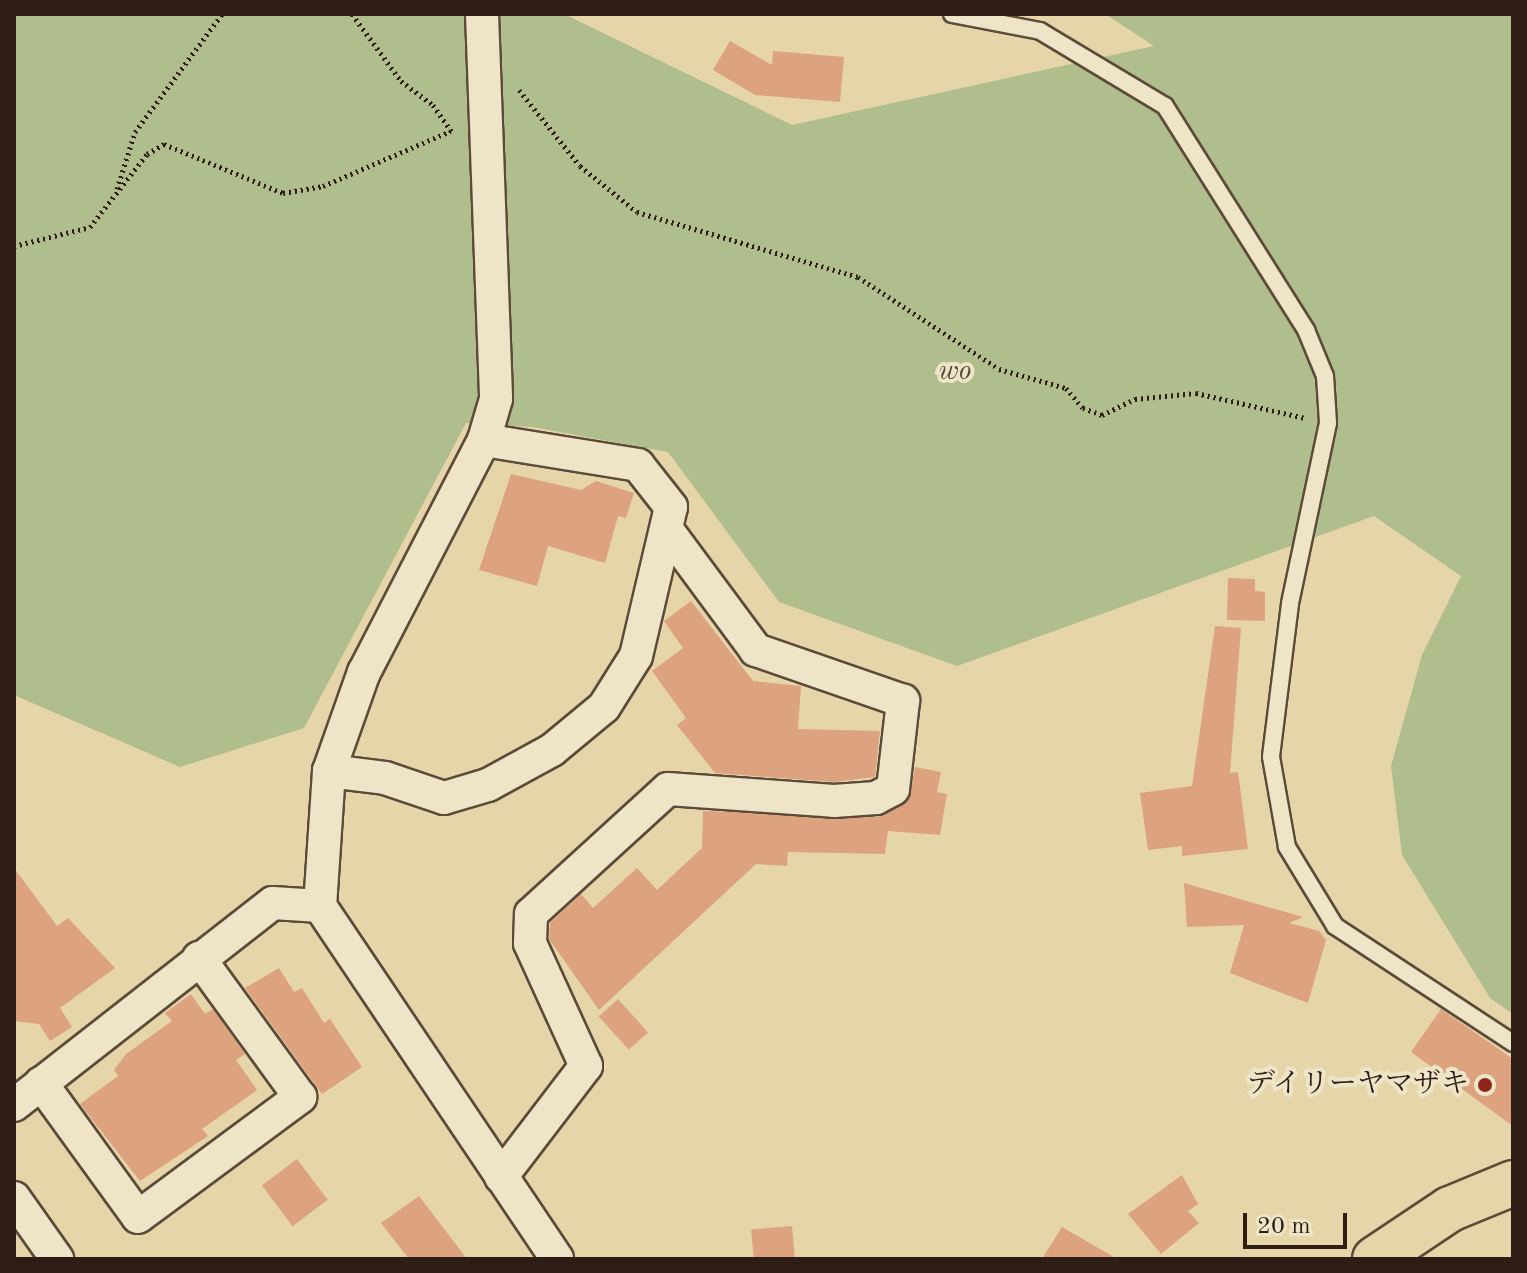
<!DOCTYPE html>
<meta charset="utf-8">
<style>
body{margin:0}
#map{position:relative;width:1527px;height:1273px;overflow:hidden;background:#e5d5a9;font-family:"Old Standard TT","Noto Serif JP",serif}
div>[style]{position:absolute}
.green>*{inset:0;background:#afbe8c}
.building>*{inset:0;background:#dda37f;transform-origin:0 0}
.path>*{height:5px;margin-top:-2.5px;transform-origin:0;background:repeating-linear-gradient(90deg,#2e1d14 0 2px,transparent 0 6px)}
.roads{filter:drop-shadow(2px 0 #5c4b39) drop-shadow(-2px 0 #5c4b39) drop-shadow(0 2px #5c4b39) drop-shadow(0 -2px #5c4b39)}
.service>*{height:16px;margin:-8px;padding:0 8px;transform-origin:8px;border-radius:8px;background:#eee4c7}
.minor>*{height:32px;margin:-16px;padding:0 16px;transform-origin:16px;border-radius:16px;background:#eee4c7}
.primary>*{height:44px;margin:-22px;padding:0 22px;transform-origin:22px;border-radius:22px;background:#e5d5a9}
.dots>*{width:22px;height:22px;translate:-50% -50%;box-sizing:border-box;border:4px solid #eee4c7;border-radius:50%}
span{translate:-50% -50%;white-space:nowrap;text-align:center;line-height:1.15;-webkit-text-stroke:8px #eee4c7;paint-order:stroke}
.park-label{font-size:28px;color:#554d38;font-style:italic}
.poi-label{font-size:28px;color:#2e1d14}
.right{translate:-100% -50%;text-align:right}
.frame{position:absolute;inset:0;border:16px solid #2e1d14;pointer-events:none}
.scale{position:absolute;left:1243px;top:1213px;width:104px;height:36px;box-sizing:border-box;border:4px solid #2e1d14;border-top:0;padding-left:10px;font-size:24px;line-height:28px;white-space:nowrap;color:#2e1d14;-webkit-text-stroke:6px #eee4c7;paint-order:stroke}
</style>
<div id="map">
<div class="green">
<div style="clip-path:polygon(14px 14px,564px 14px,792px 125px,1154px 46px,1105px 14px,1513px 14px,1513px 1014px,1490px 998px,1402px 855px,1391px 766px,1422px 655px,1461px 576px,1374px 516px,957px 666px,779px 602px,668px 452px,532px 427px,466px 423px,304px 728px,180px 767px,14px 695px)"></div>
</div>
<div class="building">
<div style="clip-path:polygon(730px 41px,772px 65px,773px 51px,844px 57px,840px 102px,755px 95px,713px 70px)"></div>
<div style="clip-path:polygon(511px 474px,581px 490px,596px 481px,634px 493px,626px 518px,618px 516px,605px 563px,548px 546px,537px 586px,479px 570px)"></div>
<div style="clip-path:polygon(1228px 578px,1255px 579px,1255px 591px,1265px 592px,1265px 621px,1227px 620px)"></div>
<div style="clip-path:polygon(691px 601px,753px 681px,801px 686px,798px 729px,880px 731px,875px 777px,834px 782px,715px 773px,677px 725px,686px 718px,652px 671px,683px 648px,664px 621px)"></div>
<div style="clip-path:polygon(1215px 626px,1241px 628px,1230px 773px,1238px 772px,1248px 849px,1182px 856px,1182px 846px,1148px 850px,1140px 793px,1192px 786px)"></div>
<div style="clip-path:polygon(915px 767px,941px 772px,937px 792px,947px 794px,940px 835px,888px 831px,885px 854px,788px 852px,787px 866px,756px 864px,599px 1010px,549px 939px,550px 923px,581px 894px,593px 908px,637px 868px,657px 890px,702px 848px,703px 811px,878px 817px,908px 800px)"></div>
<div style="clip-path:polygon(14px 868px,57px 926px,68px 918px,115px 968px,60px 1008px,72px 1027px,50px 1041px,39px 1024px,14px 1021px)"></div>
<div style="clip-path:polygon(1184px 883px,1303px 917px,1289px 923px,1319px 931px,1326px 940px,1308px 1003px,1230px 973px,1244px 925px,1187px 927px)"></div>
<div style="clip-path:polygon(279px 968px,294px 992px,302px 988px,324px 1023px,330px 1019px,362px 1067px,322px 1094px,245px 988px)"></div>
<div style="clip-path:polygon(191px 994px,205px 1014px,213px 1009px,245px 1054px,236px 1060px,257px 1090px,202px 1129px,208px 1136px,140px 1181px,80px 1104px,118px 1076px,114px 1070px,126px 1054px,172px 1021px,165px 1013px)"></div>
<div style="left:618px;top:999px;width:45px;height:26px;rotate:48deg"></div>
<div style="clip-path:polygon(1441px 1009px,1513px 1059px,1513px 1126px,1411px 1052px)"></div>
<div style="left:297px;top:1159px;width:51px;height:44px;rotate:53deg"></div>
<div style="clip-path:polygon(1182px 1175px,1198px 1204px,1188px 1211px,1199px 1223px,1161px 1254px,1128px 1214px)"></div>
<div style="clip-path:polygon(419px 1196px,467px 1259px,409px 1259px,381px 1223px)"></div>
<div style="left:792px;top:1226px;width:33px;height:41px;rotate:85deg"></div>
<div style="clip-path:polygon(1062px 1227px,1117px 1259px,1042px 1259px)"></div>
</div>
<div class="path">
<div style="left:352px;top:14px;width:83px;rotate:53.8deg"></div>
<div style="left:401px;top:81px;width:40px;rotate:37deg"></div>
<div style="left:433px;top:105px;width:32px;rotate:55deg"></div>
<div style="left:519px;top:90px;width:97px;rotate:51.2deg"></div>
<div style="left:580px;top:166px;width:73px;rotate:38.9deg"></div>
<div style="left:637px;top:212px;width:230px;rotate:16.4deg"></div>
<div style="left:858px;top:277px;width:168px;rotate:33.1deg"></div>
<div style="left:999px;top:369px;width:70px;rotate:15.8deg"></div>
<div style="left:1066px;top:388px;width:26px;rotate:50deg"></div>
<div style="left:1083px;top:408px;width:20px;rotate:20deg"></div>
<div style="left:1102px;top:415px;width:37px;rotate:-26deg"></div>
<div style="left:1135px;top:399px;width:61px;rotate:-5.6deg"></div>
<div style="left:1196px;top:393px;width:112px;rotate:12.9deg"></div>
<div style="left:117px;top:189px;width:60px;rotate:-72.5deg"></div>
<div style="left:135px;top:132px;width:147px;rotate:-53.6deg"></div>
<div style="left:14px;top:246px;width:78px;rotate:-14deg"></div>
<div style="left:90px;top:227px;width:93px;rotate:-52deg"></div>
<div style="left:147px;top:154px;width:20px;rotate:-30deg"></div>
<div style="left:164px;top:144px;width:129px;rotate:22.4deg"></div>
<div style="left:283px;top:193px;width:41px;rotate:-9.9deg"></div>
<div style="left:323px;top:186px;width:139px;rotate:-23.3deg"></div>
</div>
<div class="roads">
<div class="service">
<div style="left:952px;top:14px;width:90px;rotate:10.9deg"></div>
<div style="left:1040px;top:31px;width:146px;rotate:31deg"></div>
<div style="left:1165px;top:106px;width:265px;rotate:57.8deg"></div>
<div style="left:1306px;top:330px;width:50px;rotate:67.6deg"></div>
<div style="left:1325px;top:376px;width:47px;rotate:86.3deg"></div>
<div style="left:1328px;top:423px;width:185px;rotate:101.9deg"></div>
<div style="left:1290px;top:604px;width:154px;rotate:97.1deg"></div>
<div style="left:1271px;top:757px;width:91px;rotate:79.9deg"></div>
<div style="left:1287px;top:847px;width:92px;rotate:58.7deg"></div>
<div style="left:1335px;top:926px;width:213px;rotate:33.3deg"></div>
</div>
<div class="minor">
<div style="left:482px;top:14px;width:385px;rotate:87.9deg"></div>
<div style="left:496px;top:399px;width:43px;rotate:106.3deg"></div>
<div style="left:484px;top:440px;width:261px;rotate:117.3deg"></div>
<div style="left:364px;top:672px;width:105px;rotate:109.5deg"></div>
<div style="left:329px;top:771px;width:135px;rotate:93.8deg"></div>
<div style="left:320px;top:906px;width:425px;rotate:56.1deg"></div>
<div style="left:329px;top:771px;width:56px;rotate:7.1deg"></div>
<div style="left:385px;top:778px;width:62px;rotate:18.7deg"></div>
<div style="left:444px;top:798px;width:46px;rotate:-16.5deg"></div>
<div style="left:488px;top:785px;width:73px;rotate:-28.7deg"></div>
<div style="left:552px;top:750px;width:67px;rotate:-39.6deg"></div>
<div style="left:604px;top:707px;width:60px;rotate:-57.9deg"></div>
<div style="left:636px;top:656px;width:153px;rotate:-76.8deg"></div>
<div style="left:671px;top:507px;width:53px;rotate:-128.2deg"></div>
<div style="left:638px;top:465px;width:156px;rotate:-170.8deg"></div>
<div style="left:41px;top:1083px;width:165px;rotate:54.1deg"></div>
<div style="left:138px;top:1217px;width:202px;rotate:-36.5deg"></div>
<div style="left:300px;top:1097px;width:172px;rotate:-126deg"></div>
<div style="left:14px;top:1105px;width:328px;rotate:-38deg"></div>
<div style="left:273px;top:903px;width:47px;rotate:3.7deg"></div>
<div style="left:501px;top:1177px;width:140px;rotate:-52.6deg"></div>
<div style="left:586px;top:1066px;width:135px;rotate:-114.5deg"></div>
<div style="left:530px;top:943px;width:29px;rotate:-88deg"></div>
<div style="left:531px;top:914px;width:185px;rotate:-42.4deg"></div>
<div style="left:668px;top:789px;width:166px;rotate:4.1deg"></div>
<div style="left:834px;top:801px;width:42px;rotate:-4.1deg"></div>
<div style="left:876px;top:798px;width:19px;rotate:-28deg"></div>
<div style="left:893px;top:789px;width:89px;rotate:-83.5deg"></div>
<div style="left:903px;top:701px;width:156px;rotate:-160.9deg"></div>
<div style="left:756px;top:650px;width:148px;rotate:-126.5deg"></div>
<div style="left:14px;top:1198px;width:75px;rotate:54.8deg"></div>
</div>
<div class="primary">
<div style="left:1375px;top:1259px;width:90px;rotate:-33.7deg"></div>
<div style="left:1450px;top:1209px;width:68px;rotate:-22.4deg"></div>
</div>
</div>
<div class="dots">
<div style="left:1485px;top:1085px;background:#8f2418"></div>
</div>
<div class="park-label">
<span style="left:955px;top:372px">wo</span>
</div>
<div class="poi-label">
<span class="right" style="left:1469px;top:1085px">デイリーヤマザキ</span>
</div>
<div class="frame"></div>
<div class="scale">20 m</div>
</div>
